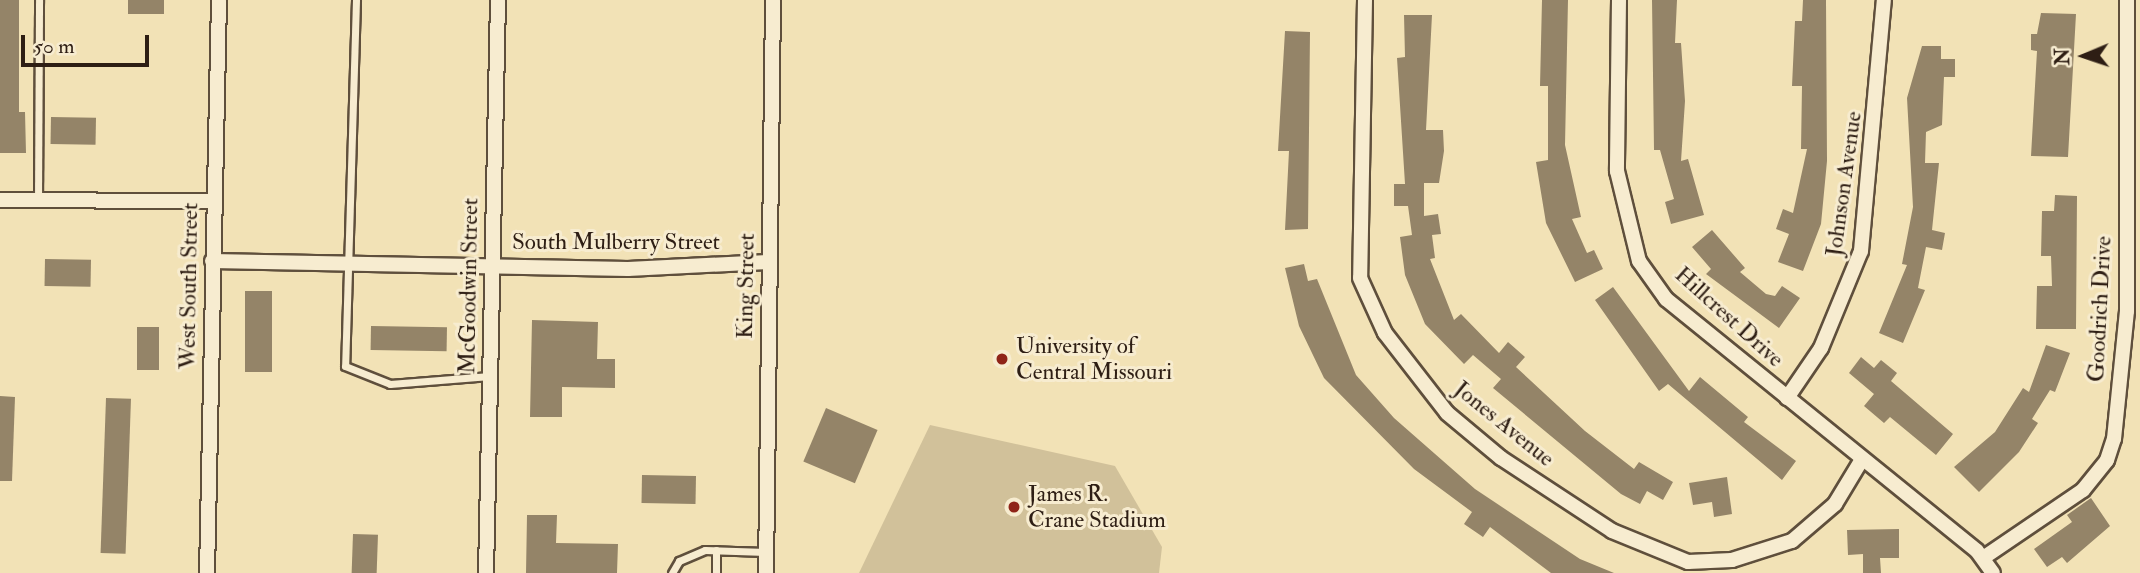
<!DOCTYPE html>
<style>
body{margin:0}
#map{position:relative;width:2140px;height:573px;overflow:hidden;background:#f2e2b6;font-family:"IM FELL Double Pica",serif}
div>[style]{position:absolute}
.green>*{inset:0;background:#d1c19a}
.building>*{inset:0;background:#948468;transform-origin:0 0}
.roads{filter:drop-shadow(2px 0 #5f4f3c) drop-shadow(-2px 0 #5f4f3c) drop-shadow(0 2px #5f4f3c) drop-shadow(0 -2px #5f4f3c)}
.service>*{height:7px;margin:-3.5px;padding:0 3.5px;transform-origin:3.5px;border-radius:3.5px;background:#f7ecd0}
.minor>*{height:14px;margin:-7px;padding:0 7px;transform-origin:7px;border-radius:7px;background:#f7ecd0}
.dots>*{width:19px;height:19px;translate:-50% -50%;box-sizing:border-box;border:4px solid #f7ecd0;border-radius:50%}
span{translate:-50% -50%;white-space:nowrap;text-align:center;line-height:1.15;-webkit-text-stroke:6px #f7ecd0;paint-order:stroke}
.street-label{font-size:23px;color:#2e1e14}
.poi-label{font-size:23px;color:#2e1e14}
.left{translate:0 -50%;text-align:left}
.north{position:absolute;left:2049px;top:21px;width:70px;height:70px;-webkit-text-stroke:5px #f7ecd0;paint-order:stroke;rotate:268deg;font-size:19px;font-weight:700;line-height:28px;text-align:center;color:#2e1e14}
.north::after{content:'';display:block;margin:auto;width:24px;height:32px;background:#2e1e14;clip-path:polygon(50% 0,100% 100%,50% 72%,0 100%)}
.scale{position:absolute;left:21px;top:35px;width:128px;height:32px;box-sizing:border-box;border:4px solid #2e1e14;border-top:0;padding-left:9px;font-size:21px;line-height:24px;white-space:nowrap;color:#2e1e14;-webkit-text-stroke:5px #f7ecd0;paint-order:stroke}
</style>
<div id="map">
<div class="green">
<div style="clip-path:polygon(930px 425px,1115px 466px,1162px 547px,1159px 573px,859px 573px)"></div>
</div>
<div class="building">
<div style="clip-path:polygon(0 0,19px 0,19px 112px,25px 112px,26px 153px,0 153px)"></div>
<div style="left:128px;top:0;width:36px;height:14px"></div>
<div style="clip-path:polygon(1542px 0,1568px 0,1565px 145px,1581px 217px,1572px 219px,1587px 253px,1594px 250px,1603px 269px,1575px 282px,1546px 223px,1536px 162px,1548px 160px,1548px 86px,1540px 86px)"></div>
<div style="clip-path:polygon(1652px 0,1677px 0,1675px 43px,1681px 43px,1685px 101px,1681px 161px,1688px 159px,1704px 215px,1671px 224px,1665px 202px,1674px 199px,1660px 150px,1654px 150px)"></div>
<div style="clip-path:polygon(1803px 0,1826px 0,1827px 161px,1821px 224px,1803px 271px,1778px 262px,1789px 234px,1776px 229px,1783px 209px,1793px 213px,1807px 149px,1801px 149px,1802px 86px,1792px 86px,1795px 21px,1802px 21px)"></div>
<div style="clip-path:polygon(2041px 13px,2076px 14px,2068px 157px,2031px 156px,2037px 51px,2031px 50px,2031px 34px,2037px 34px)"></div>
<div style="clip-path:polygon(1404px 15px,1432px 15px,1426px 130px,1443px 130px,1444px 151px,1439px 183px,1424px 183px,1424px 216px,1438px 214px,1441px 234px,1432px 235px,1435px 258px,1430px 259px,1454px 320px,1461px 314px,1499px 353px,1508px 342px,1525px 357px,1516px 367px,1585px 431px,1634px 469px,1639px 462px,1673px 482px,1663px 500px,1647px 491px,1640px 504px,1621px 494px,1493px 388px,1501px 379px,1473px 355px,1464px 364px,1425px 324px,1405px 275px,1400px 237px,1412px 235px,1408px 206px,1394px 206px,1394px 184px,1405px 184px,1397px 58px,1405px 57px)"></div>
<div style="clip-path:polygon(1285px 31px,1310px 32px,1308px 229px,1285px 230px,1289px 151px,1278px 151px)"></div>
<div style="clip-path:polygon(1922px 46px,1941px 46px,1941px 59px,1955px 59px,1955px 77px,1944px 77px,1942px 125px,1926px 132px,1925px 163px,1939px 163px,1932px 230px,1945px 233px,1942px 250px,1926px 247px,1918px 288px,1925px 290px,1903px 343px,1879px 333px,1907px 265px,1902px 264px,1913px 207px,1907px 98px)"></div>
<div style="left:51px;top:117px;width:45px;height:27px;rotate:1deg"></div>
<div style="clip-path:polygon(2055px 195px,2077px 196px,2076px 329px,2036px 329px,2037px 286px,2052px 286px,2051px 256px,2041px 256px,2042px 211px,2054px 211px)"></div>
<div style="clip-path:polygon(1712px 230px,1745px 268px,1740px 272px,1766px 294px,1775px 296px,1782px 286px,1800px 298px,1779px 328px,1706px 274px,1711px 269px,1692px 247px)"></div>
<div style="left:45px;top:259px;width:46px;height:27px;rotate:1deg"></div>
<div style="clip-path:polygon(1304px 264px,1308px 281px,1317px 279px,1356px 375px,1394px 418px,1475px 489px,1580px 559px,1614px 573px,1551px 573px,1490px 527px,1483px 537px,1464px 524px,1472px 512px,1414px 469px,1324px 378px,1299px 326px,1285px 268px)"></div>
<div style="clip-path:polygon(1613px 287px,1689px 391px,1700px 377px,1748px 417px,1744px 422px,1796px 461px,1782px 480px,1668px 384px,1659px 391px,1595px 300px)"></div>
<div style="left:245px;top:291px;width:27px;height:81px"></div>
<div style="clip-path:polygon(532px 320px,598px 322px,597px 359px,615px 359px,615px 388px,562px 387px,562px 417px,530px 417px)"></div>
<div style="left:371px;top:326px;width:76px;height:24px;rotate:1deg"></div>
<div style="left:137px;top:327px;width:22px;height:43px"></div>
<div style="clip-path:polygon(2046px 345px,2070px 353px,2055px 392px,2050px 390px,2032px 419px,2038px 423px,2019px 452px,1979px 492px,1954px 467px,1995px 432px,2023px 388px,2029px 392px)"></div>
<div style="clip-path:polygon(1861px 357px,1874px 368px,1881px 360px,1897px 373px,1891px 381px,1953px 434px,1936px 455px,1890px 417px,1884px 423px,1864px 406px,1874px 394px,1849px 373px)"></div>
<div style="clip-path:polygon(0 396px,15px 397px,12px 481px,0 481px)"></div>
<div style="left:106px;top:398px;width:25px;height:155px;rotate:2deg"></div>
<div style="left:826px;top:408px;width:56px;height:58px;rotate:23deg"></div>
<div style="left:642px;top:475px;width:54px;height:28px;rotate:1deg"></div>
<div style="clip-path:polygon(1727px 477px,1732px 514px,1714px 517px,1712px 502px,1693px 505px,1689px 483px)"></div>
<div style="clip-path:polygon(2091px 498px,2110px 526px,2067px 563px,2062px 557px,2047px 567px,2034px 549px,2072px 522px,2067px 515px)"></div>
<div style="clip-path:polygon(527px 515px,557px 515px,556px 543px,618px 544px,617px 573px,526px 573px)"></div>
<div style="clip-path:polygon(1899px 529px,1899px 558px,1880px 558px,1881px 573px,1863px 573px,1863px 554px,1848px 555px,1847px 530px)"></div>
<div style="left:353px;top:534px;width:25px;height:39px;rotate:2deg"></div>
</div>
<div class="roads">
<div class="service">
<div style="left:356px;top:0;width:366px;rotate:91.7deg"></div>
<div style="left:345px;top:366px;width:48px;rotate:21.8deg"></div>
<div style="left:390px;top:384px;width:100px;rotate:-4.6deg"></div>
<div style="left:38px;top:200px;width:200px;rotate:-89.7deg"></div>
<div style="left:672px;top:573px;width:14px;rotate:-60deg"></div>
<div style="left:679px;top:561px;width:28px;rotate:-23deg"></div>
<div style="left:705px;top:550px;width:61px;rotate:1.9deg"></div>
<div style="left:716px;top:573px;width:23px;rotate:-90deg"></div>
</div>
<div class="minor">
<div style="left:1365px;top:0;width:278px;rotate:91deg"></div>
<div style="left:1360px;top:278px;width:60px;rotate:65.6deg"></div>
<div style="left:1385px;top:333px;width:101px;rotate:52.2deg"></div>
<div style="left:1447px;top:413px;width:70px;rotate:39.8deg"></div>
<div style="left:1501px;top:458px;width:133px;rotate:33.3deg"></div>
<div style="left:1612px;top:531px;width:82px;rotate:22.2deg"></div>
<div style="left:1688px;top:562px;width:44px;rotate:-2.6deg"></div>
<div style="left:1732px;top:560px;width:63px;rotate:-17.6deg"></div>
<div style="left:1792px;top:541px;width:57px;rotate:-40.7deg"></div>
<div style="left:1835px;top:504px;width:50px;rotate:-58.8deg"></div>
<div style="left:1619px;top:0;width:171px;rotate:90.7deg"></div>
<div style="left:1617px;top:171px;width:93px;rotate:76.3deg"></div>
<div style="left:1639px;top:261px;width:47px;rotate:54.6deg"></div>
<div style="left:1666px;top:299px;width:400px;rotate:39deg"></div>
<div style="left:1977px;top:551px;width:27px;rotate:54deg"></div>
<div style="left:0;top:200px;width:214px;rotate:0.3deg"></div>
<div style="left:212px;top:261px;width:416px;rotate:1.1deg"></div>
<div style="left:628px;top:269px;width:140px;rotate:-2.9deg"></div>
<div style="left:1787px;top:398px;width:60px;rotate:-55.8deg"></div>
<div style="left:1821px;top:348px;width:105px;rotate:-67.6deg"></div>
<div style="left:1861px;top:251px;width:252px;rotate:-84.8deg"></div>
<div style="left:1983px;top:558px;width:121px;rotate:-34.2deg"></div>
<div style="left:2083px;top:490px;width:38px;rotate:-51deg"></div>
<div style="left:2107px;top:460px;width:22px;rotate:-72deg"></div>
<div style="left:2114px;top:439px;width:129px;rotate:-84.2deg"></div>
<div style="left:2127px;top:311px;width:311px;rotate:-90deg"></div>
<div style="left:207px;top:573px;width:573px;rotate:-88.8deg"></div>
<div style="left:486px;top:573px;width:573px;rotate:-88.8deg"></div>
<div style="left:766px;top:573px;width:573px;rotate:-89.3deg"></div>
</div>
</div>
<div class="dots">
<div style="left:1002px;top:359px;background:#8f2418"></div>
<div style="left:1014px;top:507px;background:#8f2418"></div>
</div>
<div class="street-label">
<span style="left:1844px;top:184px;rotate:-82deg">Johnson Avenue</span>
<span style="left:616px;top:242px">South Mulberry Street</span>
<span style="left:189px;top:286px;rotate:-89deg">West South Street</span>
<span style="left:469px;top:286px;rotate:-89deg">McGoodwin Street</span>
<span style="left:746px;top:286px;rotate:-89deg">King Street</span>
<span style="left:2100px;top:309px;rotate:-87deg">Goodrich Drive</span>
<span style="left:1729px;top:317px;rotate:42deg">Hillcrest Drive</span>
<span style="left:1504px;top:424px;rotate:39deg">Jones Avenue</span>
</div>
<div class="poi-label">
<span class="left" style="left:1016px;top:359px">University of<br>Central Missouri</span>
<span class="left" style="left:1028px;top:507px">James R.<br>Crane Stadium</span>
</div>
<div class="north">N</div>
<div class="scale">50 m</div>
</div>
